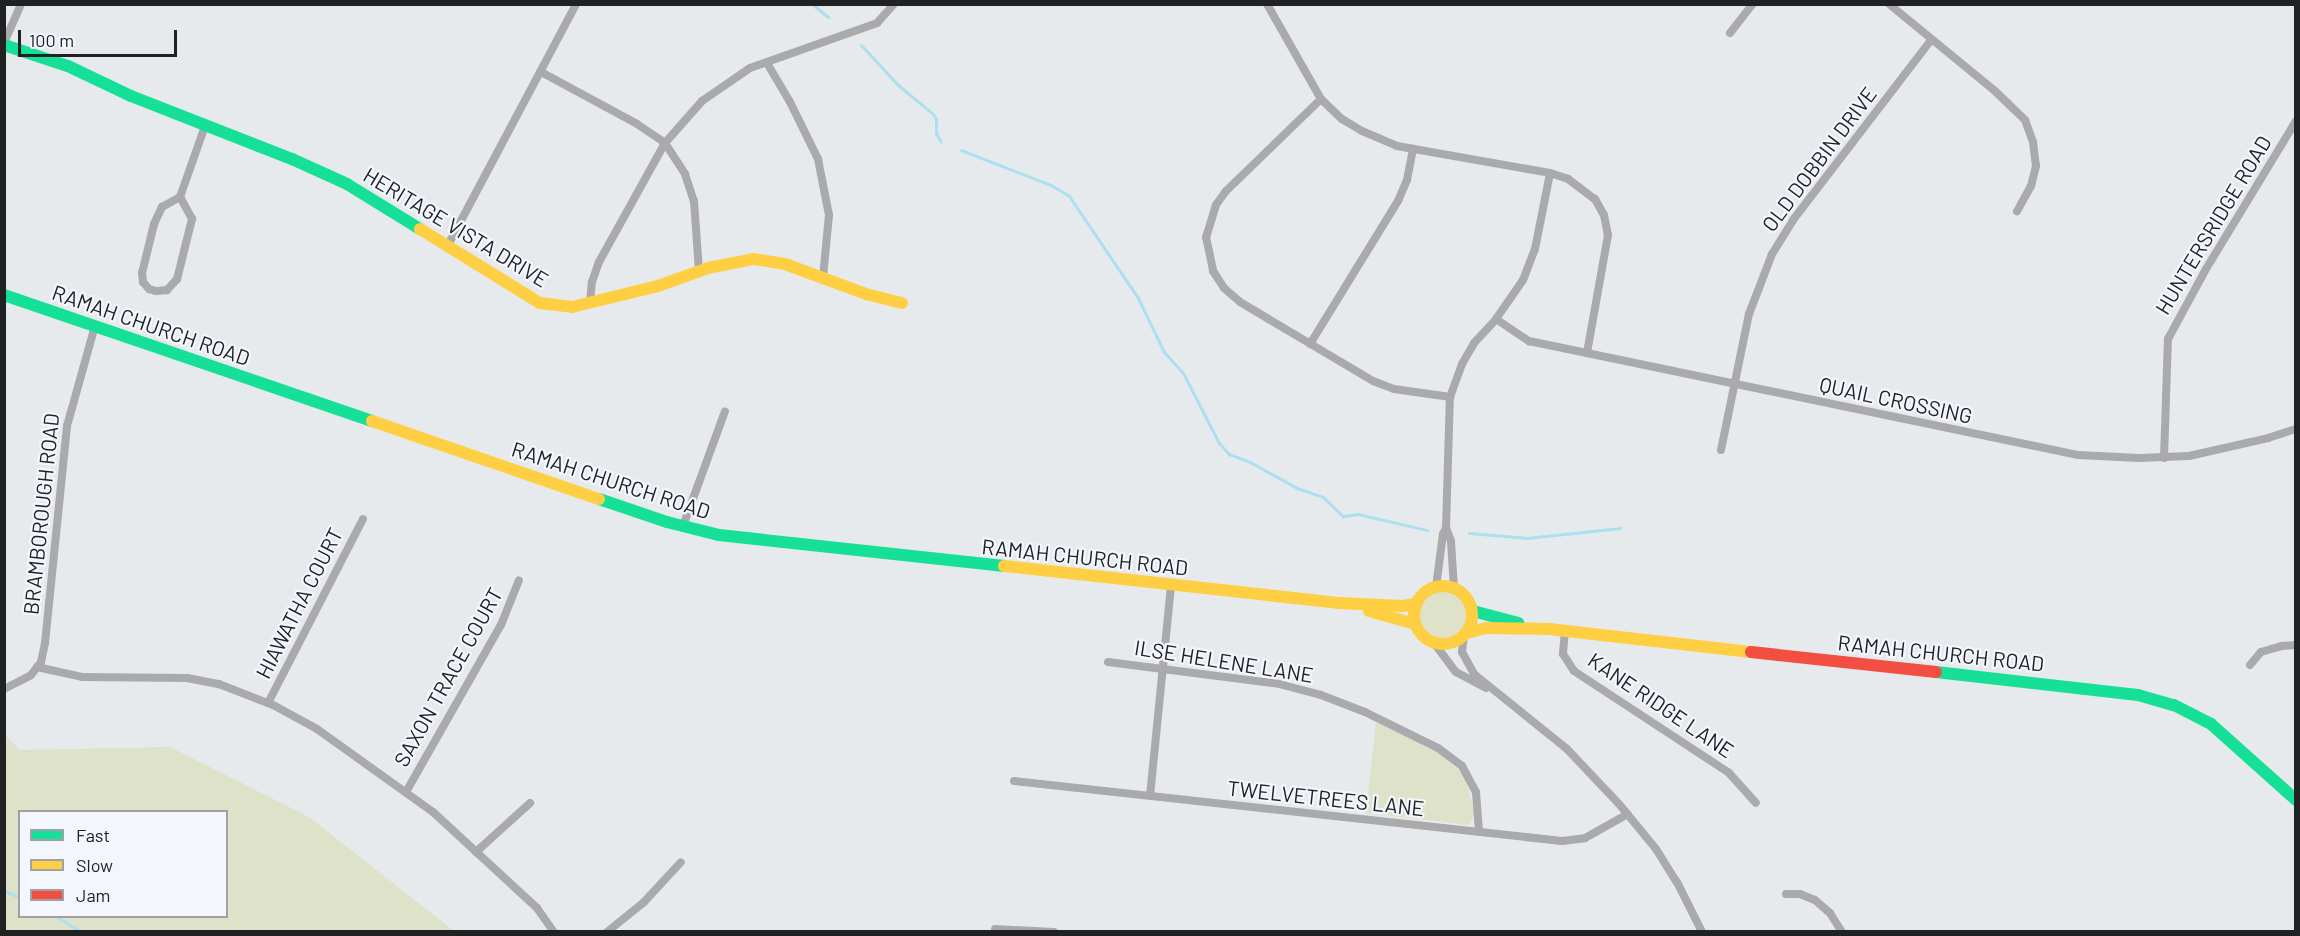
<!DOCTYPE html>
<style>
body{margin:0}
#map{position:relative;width:2300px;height:936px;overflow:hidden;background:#e7eaed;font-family:Barlow,sans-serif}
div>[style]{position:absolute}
.green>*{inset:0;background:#dee2c8}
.round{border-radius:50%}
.stream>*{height:3px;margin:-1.5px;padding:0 1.5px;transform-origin:1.5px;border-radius:1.5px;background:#ace0ef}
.street>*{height:8px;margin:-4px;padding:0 4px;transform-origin:4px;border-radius:4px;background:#aaa9ab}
.fast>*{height:12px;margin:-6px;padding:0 6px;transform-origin:6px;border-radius:6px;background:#16e098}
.slow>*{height:12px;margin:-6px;padding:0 6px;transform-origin:6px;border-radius:6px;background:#ffcf43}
.slow>.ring{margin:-6px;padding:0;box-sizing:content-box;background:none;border:12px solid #ffcf43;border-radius:50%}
.jam>*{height:12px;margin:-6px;padding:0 6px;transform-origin:6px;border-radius:6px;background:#f24e42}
span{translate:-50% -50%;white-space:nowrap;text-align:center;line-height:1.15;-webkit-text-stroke:4.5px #f3f7fd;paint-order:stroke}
.street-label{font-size:21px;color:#202123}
.frame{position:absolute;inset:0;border:6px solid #202123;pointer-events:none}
.legend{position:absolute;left:18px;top:810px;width:210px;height:108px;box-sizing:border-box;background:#f3f7fd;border:2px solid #9fa1a6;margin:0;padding:8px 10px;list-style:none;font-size:18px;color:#202123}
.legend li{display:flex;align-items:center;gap:12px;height:30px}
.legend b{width:30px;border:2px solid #9fa1a6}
.scale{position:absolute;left:18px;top:30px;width:159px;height:27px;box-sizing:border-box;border:3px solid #202123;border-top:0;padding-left:8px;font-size:18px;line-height:21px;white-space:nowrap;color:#202123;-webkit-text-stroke:4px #f3f7fd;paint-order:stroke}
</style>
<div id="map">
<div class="green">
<div class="round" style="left:1414px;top:586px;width:58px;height:58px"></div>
<div style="clip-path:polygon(1376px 722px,1440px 754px,1465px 776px,1475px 814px,1469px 825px,1366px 813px)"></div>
<div style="clip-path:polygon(evenodd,5px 735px,20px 750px,170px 747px,309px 817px,454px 931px,5px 931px,5px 735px,20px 812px,226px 812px,226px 916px,20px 916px,20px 812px)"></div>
</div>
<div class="stream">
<div style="left:812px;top:4px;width:21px;rotate:39deg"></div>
<div style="left:861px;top:45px;width:54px;rotate:47.2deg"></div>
<div style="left:898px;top:85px;width:45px;rotate:39.6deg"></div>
<div style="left:933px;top:114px;width:6px;rotate:59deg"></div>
<div style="left:936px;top:119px;width:14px;rotate:90deg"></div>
<div style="left:936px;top:133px;width:10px;rotate:61deg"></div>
<div style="left:961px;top:150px;width:97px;rotate:21.3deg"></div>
<div style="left:1051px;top:185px;width:21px;rotate:31deg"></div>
<div style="left:1069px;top:196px;width:123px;rotate:55.9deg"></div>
<div style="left:1138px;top:298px;width:60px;rotate:64.3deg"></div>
<div style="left:1164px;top:352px;width:28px;rotate:48deg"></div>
<div style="left:1183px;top:373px;width:79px;rotate:62.8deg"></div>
<div style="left:1219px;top:443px;width:15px;rotate:48deg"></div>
<div style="left:1229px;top:454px;width:22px;rotate:21deg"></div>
<div style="left:1250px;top:462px;width:54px;rotate:29deg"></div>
<div style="left:1297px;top:488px;width:28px;rotate:19deg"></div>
<div style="left:1323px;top:497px;width:28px;rotate:44deg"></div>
<div style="left:1343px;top:516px;width:15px;rotate:-8deg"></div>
<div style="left:1358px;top:514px;width:71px;rotate:13.1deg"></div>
<div style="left:1469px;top:533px;width:58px;rotate:4.9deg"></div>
<div style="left:1527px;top:538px;width:94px;rotate:-6.1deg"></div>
<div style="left:4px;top:891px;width:17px;rotate:21deg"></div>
<div style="left:56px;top:916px;width:31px;rotate:32deg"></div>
</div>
<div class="street">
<div style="left:1267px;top:4px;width:109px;rotate:60.4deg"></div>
<div style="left:1321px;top:99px;width:29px;rotate:44deg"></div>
<div style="left:1342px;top:119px;width:23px;rotate:31deg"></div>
<div style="left:1362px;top:131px;width:38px;rotate:23deg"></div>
<div style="left:1397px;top:146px;width:155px;rotate:10deg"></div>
<div style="left:1550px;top:173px;width:19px;rotate:18deg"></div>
<div style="left:1568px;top:179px;width:34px;rotate:37deg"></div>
<div style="left:1595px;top:199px;width:18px;rotate:61deg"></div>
<div style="left:1604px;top:215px;width:20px;rotate:79deg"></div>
<div style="left:1608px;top:235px;width:120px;rotate:100.1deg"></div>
<div style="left:1889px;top:4px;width:137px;rotate:39.4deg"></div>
<div style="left:1995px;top:91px;width:42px;rotate:44deg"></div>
<div style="left:2025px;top:120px;width:23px;rotate:70deg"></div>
<div style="left:2033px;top:142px;width:24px;rotate:83deg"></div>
<div style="left:2036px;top:166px;width:21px;rotate:104deg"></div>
<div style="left:2031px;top:186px;width:29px;rotate:119deg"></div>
<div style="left:1730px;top:33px;width:37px;rotate:-52deg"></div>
<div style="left:4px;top:43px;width:43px;rotate:-66.4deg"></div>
<div style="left:767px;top:63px;width:45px;rotate:59.5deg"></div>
<div style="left:790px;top:102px;width:64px;rotate:63.8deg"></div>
<div style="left:818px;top:159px;width:57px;rotate:78.9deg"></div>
<div style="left:829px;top:215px;width:62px;rotate:95.5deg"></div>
<div style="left:541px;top:72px;width:109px;rotate:28.4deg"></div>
<div style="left:637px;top:124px;width:34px;rotate:34deg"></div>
<div style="left:665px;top:143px;width:37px;rotate:57deg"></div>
<div style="left:685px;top:174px;width:28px;rotate:72deg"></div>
<div style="left:694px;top:201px;width:70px;rotate:85.9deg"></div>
<div style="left:1321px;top:99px;width:132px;rotate:135.9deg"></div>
<div style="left:1226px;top:191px;width:17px;rotate:126deg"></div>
<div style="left:1216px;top:205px;width:34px;rotate:107deg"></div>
<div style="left:1206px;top:237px;width:35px;rotate:78deg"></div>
<div style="left:1213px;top:271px;width:20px;rotate:57deg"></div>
<div style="left:1224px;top:288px;width:21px;rotate:41deg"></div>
<div style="left:1240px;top:302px;width:155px;rotate:30.7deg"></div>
<div style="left:1373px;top:381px;width:22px;rotate:21deg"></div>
<div style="left:1394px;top:389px;width:57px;rotate:8.1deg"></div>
<div style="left:180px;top:197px;width:25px;rotate:61deg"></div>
<div style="left:192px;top:219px;width:62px;rotate:104deg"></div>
<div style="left:177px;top:279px;width:15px;rotate:132deg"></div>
<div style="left:167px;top:290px;width:11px;rotate:175deg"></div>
<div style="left:156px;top:291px;width:7px;rotate:-164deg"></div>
<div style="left:149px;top:289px;width:9px;rotate:-131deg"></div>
<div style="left:143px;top:282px;width:9px;rotate:-96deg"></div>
<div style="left:142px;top:273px;width:50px;rotate:-76.2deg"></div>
<div style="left:154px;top:224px;width:19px;rotate:-65deg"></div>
<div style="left:162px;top:207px;width:21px;rotate:-29deg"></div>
<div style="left:180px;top:197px;width:75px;rotate:-70.6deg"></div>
<div style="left:447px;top:247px;width:275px;rotate:-62deg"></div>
<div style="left:590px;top:303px;width:21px;rotate:-85deg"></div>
<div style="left:592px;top:282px;width:21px;rotate:-71deg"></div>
<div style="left:599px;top:262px;width:136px;rotate:-61deg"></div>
<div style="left:665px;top:143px;width:56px;rotate:-48.6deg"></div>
<div style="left:702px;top:101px;width:58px;rotate:-34.5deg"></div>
<div style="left:750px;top:68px;width:135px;rotate:-19.5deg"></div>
<div style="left:877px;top:23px;width:25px;rotate:-48deg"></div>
<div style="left:1496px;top:319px;width:40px;rotate:34deg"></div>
<div style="left:1529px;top:341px;width:561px;rotate:11.73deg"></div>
<div style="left:2078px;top:455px;width:61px;rotate:2.8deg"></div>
<div style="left:2139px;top:458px;width:50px;rotate:-2.3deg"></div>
<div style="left:2189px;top:456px;width:81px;rotate:-12.8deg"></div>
<div style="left:2268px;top:438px;width:29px;rotate:-18deg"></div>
<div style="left:1310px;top:344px;width:168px;rotate:-58.4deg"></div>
<div style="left:1398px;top:201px;width:23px;rotate:-67deg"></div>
<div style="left:1407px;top:180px;width:32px;rotate:-79deg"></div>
<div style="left:1721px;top:450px;width:139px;rotate:-78.4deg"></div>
<div style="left:1749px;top:314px;width:64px;rotate:-69deg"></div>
<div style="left:1772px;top:254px;width:40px;rotate:-58deg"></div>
<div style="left:1793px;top:220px;width:227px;rotate:-52.5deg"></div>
<div style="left:2164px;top:458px;width:119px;rotate:-88.1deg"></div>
<div style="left:2168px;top:339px;width:80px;rotate:-61.5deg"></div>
<div style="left:2206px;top:269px;width:173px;rotate:-58.7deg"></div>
<div style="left:683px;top:526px;width:122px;rotate:-69.9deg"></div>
<div style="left:1436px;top:587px;width:53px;rotate:-82.5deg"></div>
<div style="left:1443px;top:534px;width:7px;rotate:-63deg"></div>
<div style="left:1454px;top:588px;width:47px;rotate:-93.7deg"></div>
<div style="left:1451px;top:541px;width:14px;rotate:-111deg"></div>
<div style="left:1446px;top:528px;width:131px;rotate:-88.3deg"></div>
<div style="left:1450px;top:397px;width:35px;rotate:-70deg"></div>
<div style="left:1462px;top:364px;width:24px;rotate:-60deg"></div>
<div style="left:1474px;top:343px;width:33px;rotate:-47deg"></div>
<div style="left:1496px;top:319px;width:47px;rotate:-55.3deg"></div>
<div style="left:1523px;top:280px;width:33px;rotate:-69deg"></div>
<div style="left:1535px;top:249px;width:77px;rotate:-78.8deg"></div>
<div style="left:1565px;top:630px;width:24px;rotate:95deg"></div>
<div style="left:1563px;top:654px;width:20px;rotate:57deg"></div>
<div style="left:1574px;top:671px;width:186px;rotate:33.3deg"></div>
<div style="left:1729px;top:773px;width:40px;rotate:48deg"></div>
<div style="left:1464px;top:635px;width:17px;rotate:97deg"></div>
<div style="left:1462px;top:652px;width:25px;rotate:61deg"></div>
<div style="left:1474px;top:674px;width:119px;rotate:38.9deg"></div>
<div style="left:1567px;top:749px;width:76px;rotate:46.6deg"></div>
<div style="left:1619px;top:804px;width:58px;rotate:50.6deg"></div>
<div style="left:1656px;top:849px;width:39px;rotate:58deg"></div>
<div style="left:1677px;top:882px;width:56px;rotate:63.4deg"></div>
<div style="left:1434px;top:643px;width:36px;rotate:53deg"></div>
<div style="left:1456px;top:672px;width:34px;rotate:28deg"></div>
<div style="left:1108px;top:662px;width:172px;rotate:7.3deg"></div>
<div style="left:1279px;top:684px;width:43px;rotate:14.7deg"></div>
<div style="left:1321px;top:695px;width:47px;rotate:21.1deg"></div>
<div style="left:1365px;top:712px;width:81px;rotate:26.3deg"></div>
<div style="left:1438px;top:748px;width:30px;rotate:37deg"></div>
<div style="left:1462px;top:766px;width:30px;rotate:62deg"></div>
<div style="left:1476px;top:792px;width:40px;rotate:85.7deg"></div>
<div style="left:2250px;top:665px;width:17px;rotate:-50deg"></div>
<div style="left:2261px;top:652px;width:22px;rotate:-16deg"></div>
<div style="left:2282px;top:646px;width:14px;rotate:-4deg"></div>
<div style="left:37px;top:667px;width:46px;rotate:12.5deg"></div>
<div style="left:82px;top:677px;width:105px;rotate:0.5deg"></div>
<div style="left:187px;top:678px;width:33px;rotate:11deg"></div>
<div style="left:219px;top:684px;width:60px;rotate:21.4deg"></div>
<div style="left:275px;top:706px;width:48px;rotate:28.7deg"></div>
<div style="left:317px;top:729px;width:143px;rotate:35.6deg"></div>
<div style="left:433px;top:812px;width:142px;rotate:42.7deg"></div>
<div style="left:537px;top:908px;width:29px;rotate:55deg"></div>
<div style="left:4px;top:689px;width:30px;rotate:-27deg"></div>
<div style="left:31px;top:675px;width:16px;rotate:-52deg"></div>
<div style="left:41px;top:662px;width:19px;rotate:-78deg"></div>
<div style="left:45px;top:643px;width:218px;rotate:-84.2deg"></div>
<div style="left:67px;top:426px;width:104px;rotate:-74.4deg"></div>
<div style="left:268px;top:703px;width:207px;rotate:-62.7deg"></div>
<div style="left:1014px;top:781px;width:551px;rotate:6.25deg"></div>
<div style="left:1562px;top:841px;width:23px;rotate:-7deg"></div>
<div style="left:1585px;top:838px;width:49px;rotate:-29.2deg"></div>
<div style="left:406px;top:792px;width:192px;rotate:-60.4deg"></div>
<div style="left:501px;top:625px;width:48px;rotate:-68.2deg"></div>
<div style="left:1150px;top:796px;width:210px;rotate:-84.3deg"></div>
<div style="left:476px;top:852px;width:73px;rotate:-42.2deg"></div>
<div style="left:1786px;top:894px;width:14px"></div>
<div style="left:1800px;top:894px;width:16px;rotate:22deg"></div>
<div style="left:1815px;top:900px;width:20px;rotate:41deg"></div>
<div style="left:1830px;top:913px;width:22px;rotate:58deg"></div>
<div style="left:995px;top:929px;width:59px;rotate:2.9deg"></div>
<div style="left:607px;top:932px;width:48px;rotate:-39deg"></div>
<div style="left:644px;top:902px;width:54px;rotate:-47.2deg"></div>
</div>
<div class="fast">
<div style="left:4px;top:45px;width:67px;rotate:18.2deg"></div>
<div style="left:68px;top:66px;width:70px;rotate:25.5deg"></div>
<div style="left:131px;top:96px;width:173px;rotate:21.4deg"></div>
<div style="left:292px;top:159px;width:60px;rotate:24.4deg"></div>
<div style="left:347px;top:184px;width:86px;rotate:31.7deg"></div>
<div style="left:4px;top:295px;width:389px;rotate:18.9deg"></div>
<div style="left:599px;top:499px;width:72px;rotate:18.7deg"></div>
<div style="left:667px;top:522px;width:54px;rotate:14deg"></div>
<div style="left:719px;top:535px;width:287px;rotate:6.2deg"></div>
<div style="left:1473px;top:611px;width:47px;rotate:14.9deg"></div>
<div style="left:1936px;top:672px;width:203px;rotate:6.5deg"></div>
<div style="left:2138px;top:695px;width:37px;rotate:16deg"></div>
<div style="left:2174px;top:705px;width:42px;rotate:27.2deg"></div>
<div style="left:2211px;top:724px;width:114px;rotate:41.8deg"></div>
</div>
<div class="slow">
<div style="left:420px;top:229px;width:141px;rotate:31.7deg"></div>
<div style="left:540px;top:303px;width:32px;rotate:7deg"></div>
<div style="left:572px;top:307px;width:89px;rotate:-13.7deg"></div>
<div style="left:658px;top:286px;width:53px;rotate:-19.8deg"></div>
<div style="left:708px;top:268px;width:47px;rotate:-11.1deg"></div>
<div style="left:754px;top:259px;width:31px;rotate:9deg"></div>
<div style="left:785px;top:264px;width:86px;rotate:20.3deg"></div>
<div style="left:866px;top:294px;width:37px;rotate:14deg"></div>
<div style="left:372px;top:421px;width:240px;rotate:19deg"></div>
<div style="left:1004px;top:566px;width:336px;rotate:6.3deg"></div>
<div style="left:1338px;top:603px;width:64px;rotate:2.7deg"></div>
<div style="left:1402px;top:606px;width:14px;rotate:-8deg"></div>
<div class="ring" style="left:1414px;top:586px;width:46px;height:46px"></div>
<div style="left:1369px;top:611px;width:48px;rotate:15.8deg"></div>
<div style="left:1467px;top:633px;width:20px;rotate:-15deg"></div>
<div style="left:1486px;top:628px;width:63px;rotate:0.9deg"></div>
<div style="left:1549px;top:629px;width:203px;rotate:6.5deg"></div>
</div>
<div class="jam">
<div style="left:1751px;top:652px;width:186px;rotate:6.2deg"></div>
</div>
<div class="street-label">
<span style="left:1819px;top:159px;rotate:-53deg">OLD DOBBIN DRIVE</span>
<span style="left:2213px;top:225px;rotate:-59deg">HUNTERSRIDGE ROAD</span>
<span style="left:456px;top:227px;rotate:31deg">HERITAGE VISTA DRIVE</span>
<span style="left:151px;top:325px;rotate:19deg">RAMAH CHURCH ROAD</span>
<span style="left:1896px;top:400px;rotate:12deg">QUAIL CROSSING</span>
<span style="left:611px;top:480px;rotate:18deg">RAMAH CHURCH ROAD</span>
<span style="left:41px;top:514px;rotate:-84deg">BRAMBOROUGH ROAD</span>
<span style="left:1085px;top:557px;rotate:6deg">RAMAH CHURCH ROAD</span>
<span style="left:299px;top:603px;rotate:-63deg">HIAWATHA COURT</span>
<span style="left:1941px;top:653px;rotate:6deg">RAMAH CHURCH ROAD</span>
<span style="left:1224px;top:661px;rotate:9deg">ILSE HELENE LANE</span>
<span style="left:448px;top:677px;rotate:-61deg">SAXON TRACE COURT</span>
<span style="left:1661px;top:705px;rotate:34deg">KANE RIDGE LANE</span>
<span style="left:1326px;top:798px;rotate:6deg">TWELVETREES LANE</span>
</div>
<div class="frame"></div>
<ul class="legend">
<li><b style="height:8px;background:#16e098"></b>Fast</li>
<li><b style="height:8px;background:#ffcf43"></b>Slow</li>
<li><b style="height:8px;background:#f24e42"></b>Jam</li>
</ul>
<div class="scale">100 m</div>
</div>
